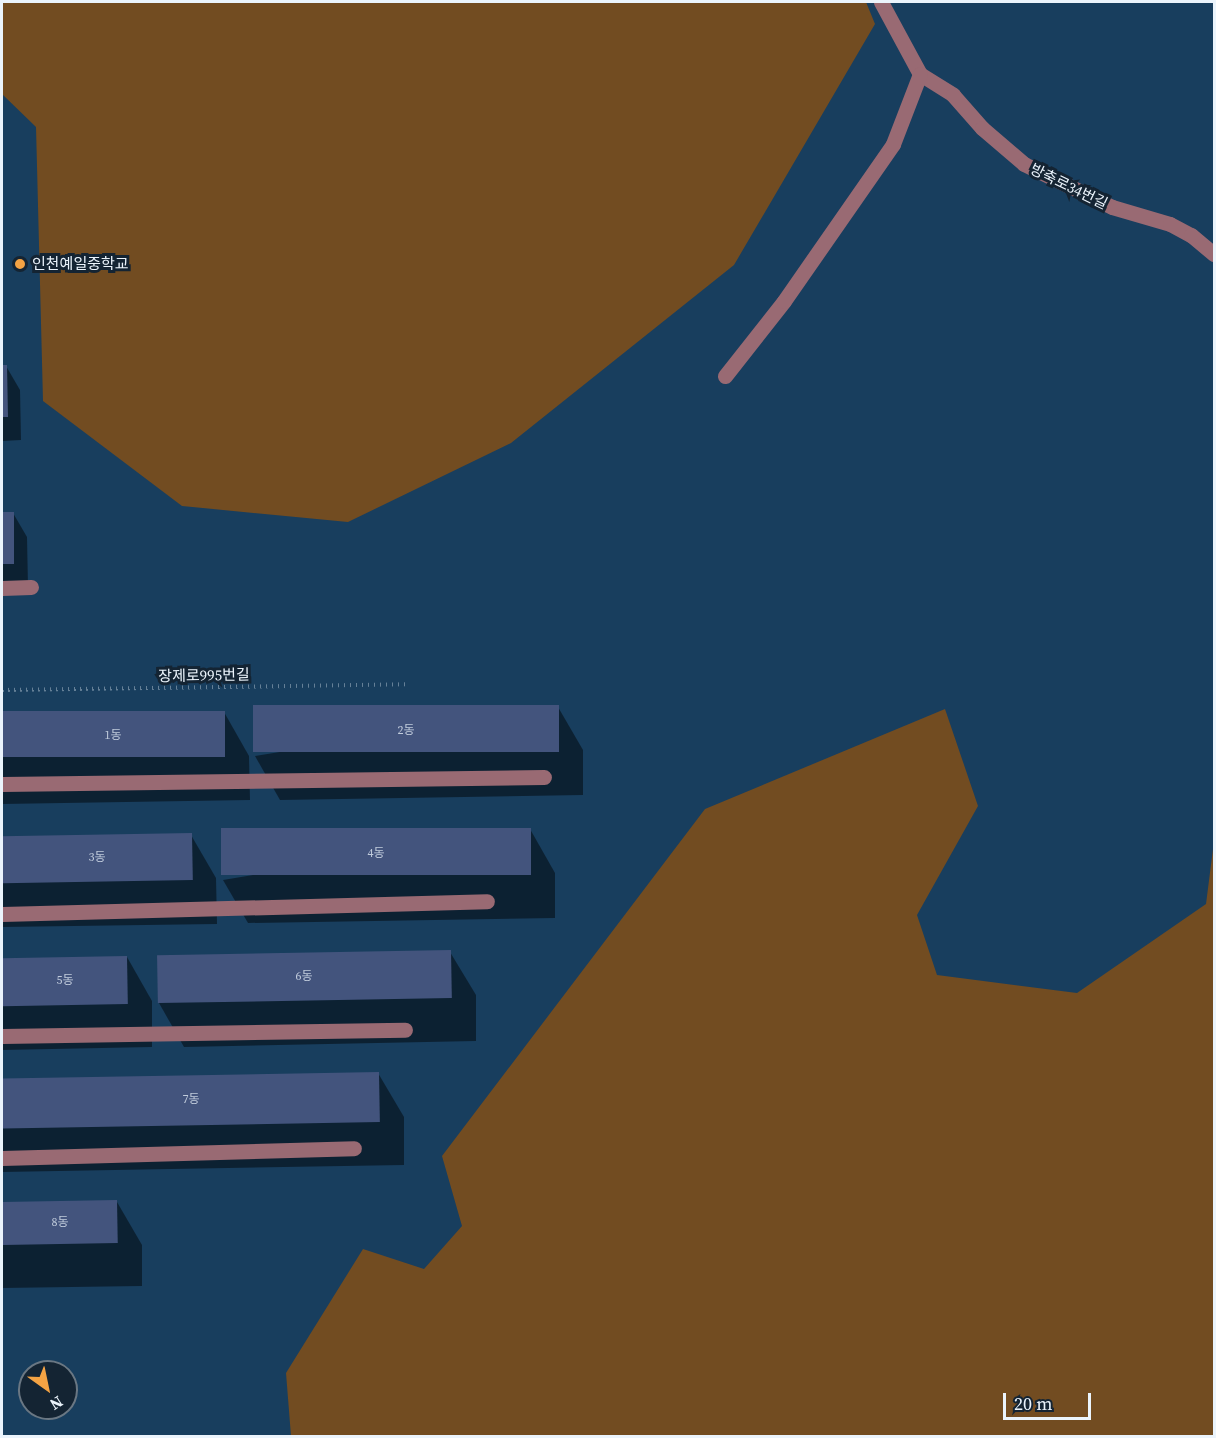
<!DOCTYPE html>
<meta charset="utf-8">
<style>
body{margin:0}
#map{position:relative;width:1216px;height:1438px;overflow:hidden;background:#183e5e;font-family:"Source Serif 4","Noto Sans KR",serif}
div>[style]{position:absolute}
.green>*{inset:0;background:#724c21}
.shadow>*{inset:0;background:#0007}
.building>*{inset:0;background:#43547d;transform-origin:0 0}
.path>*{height:4px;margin-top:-2px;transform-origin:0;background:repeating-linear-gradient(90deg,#658097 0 1.5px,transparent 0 6px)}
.minor>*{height:15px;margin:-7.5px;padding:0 7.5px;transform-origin:7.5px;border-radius:7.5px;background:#996a73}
.dots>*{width:16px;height:16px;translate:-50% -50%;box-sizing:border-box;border:3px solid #142433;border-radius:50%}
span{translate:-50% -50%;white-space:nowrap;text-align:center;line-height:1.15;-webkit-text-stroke:6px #142433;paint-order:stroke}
.number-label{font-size:12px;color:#c1ccdc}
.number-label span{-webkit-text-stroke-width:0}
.street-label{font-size:15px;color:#ebf4fc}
.poi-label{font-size:15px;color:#ebf4fc}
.left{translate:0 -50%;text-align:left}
.frame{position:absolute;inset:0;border:3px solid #ebf4fc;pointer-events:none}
.north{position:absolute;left:18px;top:1360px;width:60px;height:60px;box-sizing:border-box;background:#142433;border:2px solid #6a7783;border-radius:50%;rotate:147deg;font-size:16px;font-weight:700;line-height:24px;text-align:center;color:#ebf4fc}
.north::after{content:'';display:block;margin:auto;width:21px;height:27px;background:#f4a344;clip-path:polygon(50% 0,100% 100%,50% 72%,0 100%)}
.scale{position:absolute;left:1003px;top:1393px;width:88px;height:27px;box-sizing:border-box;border:3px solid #ebf4fc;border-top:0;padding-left:8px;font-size:18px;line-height:21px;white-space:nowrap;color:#ebf4fc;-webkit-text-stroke:4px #142433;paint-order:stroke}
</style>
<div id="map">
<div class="green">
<div style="clip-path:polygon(2px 2px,866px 2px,875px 24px,734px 265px,511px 443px,348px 522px,182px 506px,43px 401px,36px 127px,2px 94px)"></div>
<div style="clip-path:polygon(945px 709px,978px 806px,917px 915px,937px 975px,1077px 993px,1206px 904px,1214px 841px,1214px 1436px,291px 1436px,286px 1373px,363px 1249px,424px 1269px,462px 1226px,442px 1156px,705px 809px)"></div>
</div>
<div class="shadow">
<div style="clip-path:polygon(2px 366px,6px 366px,20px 390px,21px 440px,2px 441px)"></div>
<div style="clip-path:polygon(13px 513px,27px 537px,28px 587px,2px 588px,2px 514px)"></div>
<div style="clip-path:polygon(558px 707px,583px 750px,583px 795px,280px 800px,255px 756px)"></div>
<div style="clip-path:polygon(224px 712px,249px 756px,250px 800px,2px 804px,2px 716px)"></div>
<div style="clip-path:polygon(530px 829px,555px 873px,555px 918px,248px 923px,223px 880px)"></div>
<div style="clip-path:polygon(191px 835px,216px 878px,217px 924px,2px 927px,2px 838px)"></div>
<div style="clip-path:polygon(450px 952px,476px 995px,476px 1041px,184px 1047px,159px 1003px)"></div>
<div style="clip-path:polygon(127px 957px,152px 1001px,152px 1047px,2px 1050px,2px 959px)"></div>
<div style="clip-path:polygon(378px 1073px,404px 1117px,404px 1165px,2px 1172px,2px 1080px)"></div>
<div style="clip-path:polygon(117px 1202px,142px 1245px,142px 1286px,2px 1288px,2px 1204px)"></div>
</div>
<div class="building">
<div style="clip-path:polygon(2px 365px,7px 365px,8px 417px,2px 417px)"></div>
<div style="left:2px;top:512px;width:12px;height:52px"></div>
<div style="left:559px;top:705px;width:47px;height:306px;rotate:90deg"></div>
<div style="left:225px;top:711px;width:46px;height:223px;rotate:90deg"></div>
<div style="left:531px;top:828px;width:47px;height:310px;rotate:90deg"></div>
<div style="left:192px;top:833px;width:47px;height:190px;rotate:89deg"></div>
<div style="left:451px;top:950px;width:48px;height:294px;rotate:89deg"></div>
<div style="left:127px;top:956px;width:48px;height:125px;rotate:89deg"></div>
<div style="left:379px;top:1072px;width:50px;height:377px;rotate:89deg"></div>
<div style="left:117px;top:1200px;width:43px;height:115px;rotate:89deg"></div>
</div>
<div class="path">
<div style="left:2px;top:690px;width:406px;rotate:-0.8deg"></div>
</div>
<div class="minor">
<div style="left:881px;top:2px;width:82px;rotate:61.6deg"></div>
<div style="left:920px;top:74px;width:39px;rotate:32deg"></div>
<div style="left:953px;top:95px;width:44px;rotate:48.7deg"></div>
<div style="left:982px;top:128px;width:55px;rotate:40.6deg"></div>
<div style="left:1024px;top:164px;width:98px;rotate:26deg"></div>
<div style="left:1112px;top:207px;width:60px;rotate:16.3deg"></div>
<div style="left:1170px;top:224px;width:24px;rotate:28deg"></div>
<div style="left:1191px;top:235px;width:30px;rotate:40deg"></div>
<div style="left:725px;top:376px;width:95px;rotate:-51.8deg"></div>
<div style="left:784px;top:301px;width:191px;rotate:-55.2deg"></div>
<div style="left:893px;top:144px;width:75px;rotate:-68.9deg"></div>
<div style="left:2px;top:588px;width:29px;rotate:-2deg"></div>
<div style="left:2px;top:784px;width:542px;rotate:-0.74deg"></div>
<div style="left:2px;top:914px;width:485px;rotate:-1.5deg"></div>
<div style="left:2px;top:1036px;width:403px;rotate:-0.9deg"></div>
<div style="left:2px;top:1158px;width:352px;rotate:-1.6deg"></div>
</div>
<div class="dots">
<div style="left:20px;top:264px;background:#f4a344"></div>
</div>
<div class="number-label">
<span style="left:406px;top:731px">2동</span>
<span style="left:113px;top:736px">1동</span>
<span style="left:376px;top:854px">4동</span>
<span style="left:97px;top:858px">3동</span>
<span style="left:304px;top:977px">6동</span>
<span style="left:65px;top:981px">5동</span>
<span style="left:191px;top:1100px">7동</span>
<span style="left:60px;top:1223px">8동</span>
</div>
<div class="street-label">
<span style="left:1069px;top:186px;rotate:26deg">방축로34번길</span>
<span style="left:204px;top:675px;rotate:-1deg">장제로995번길</span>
</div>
<div class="poi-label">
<span class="left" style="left:32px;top:264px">인천예일중학교</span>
</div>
<div class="frame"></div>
<div class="north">N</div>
<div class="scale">20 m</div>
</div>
